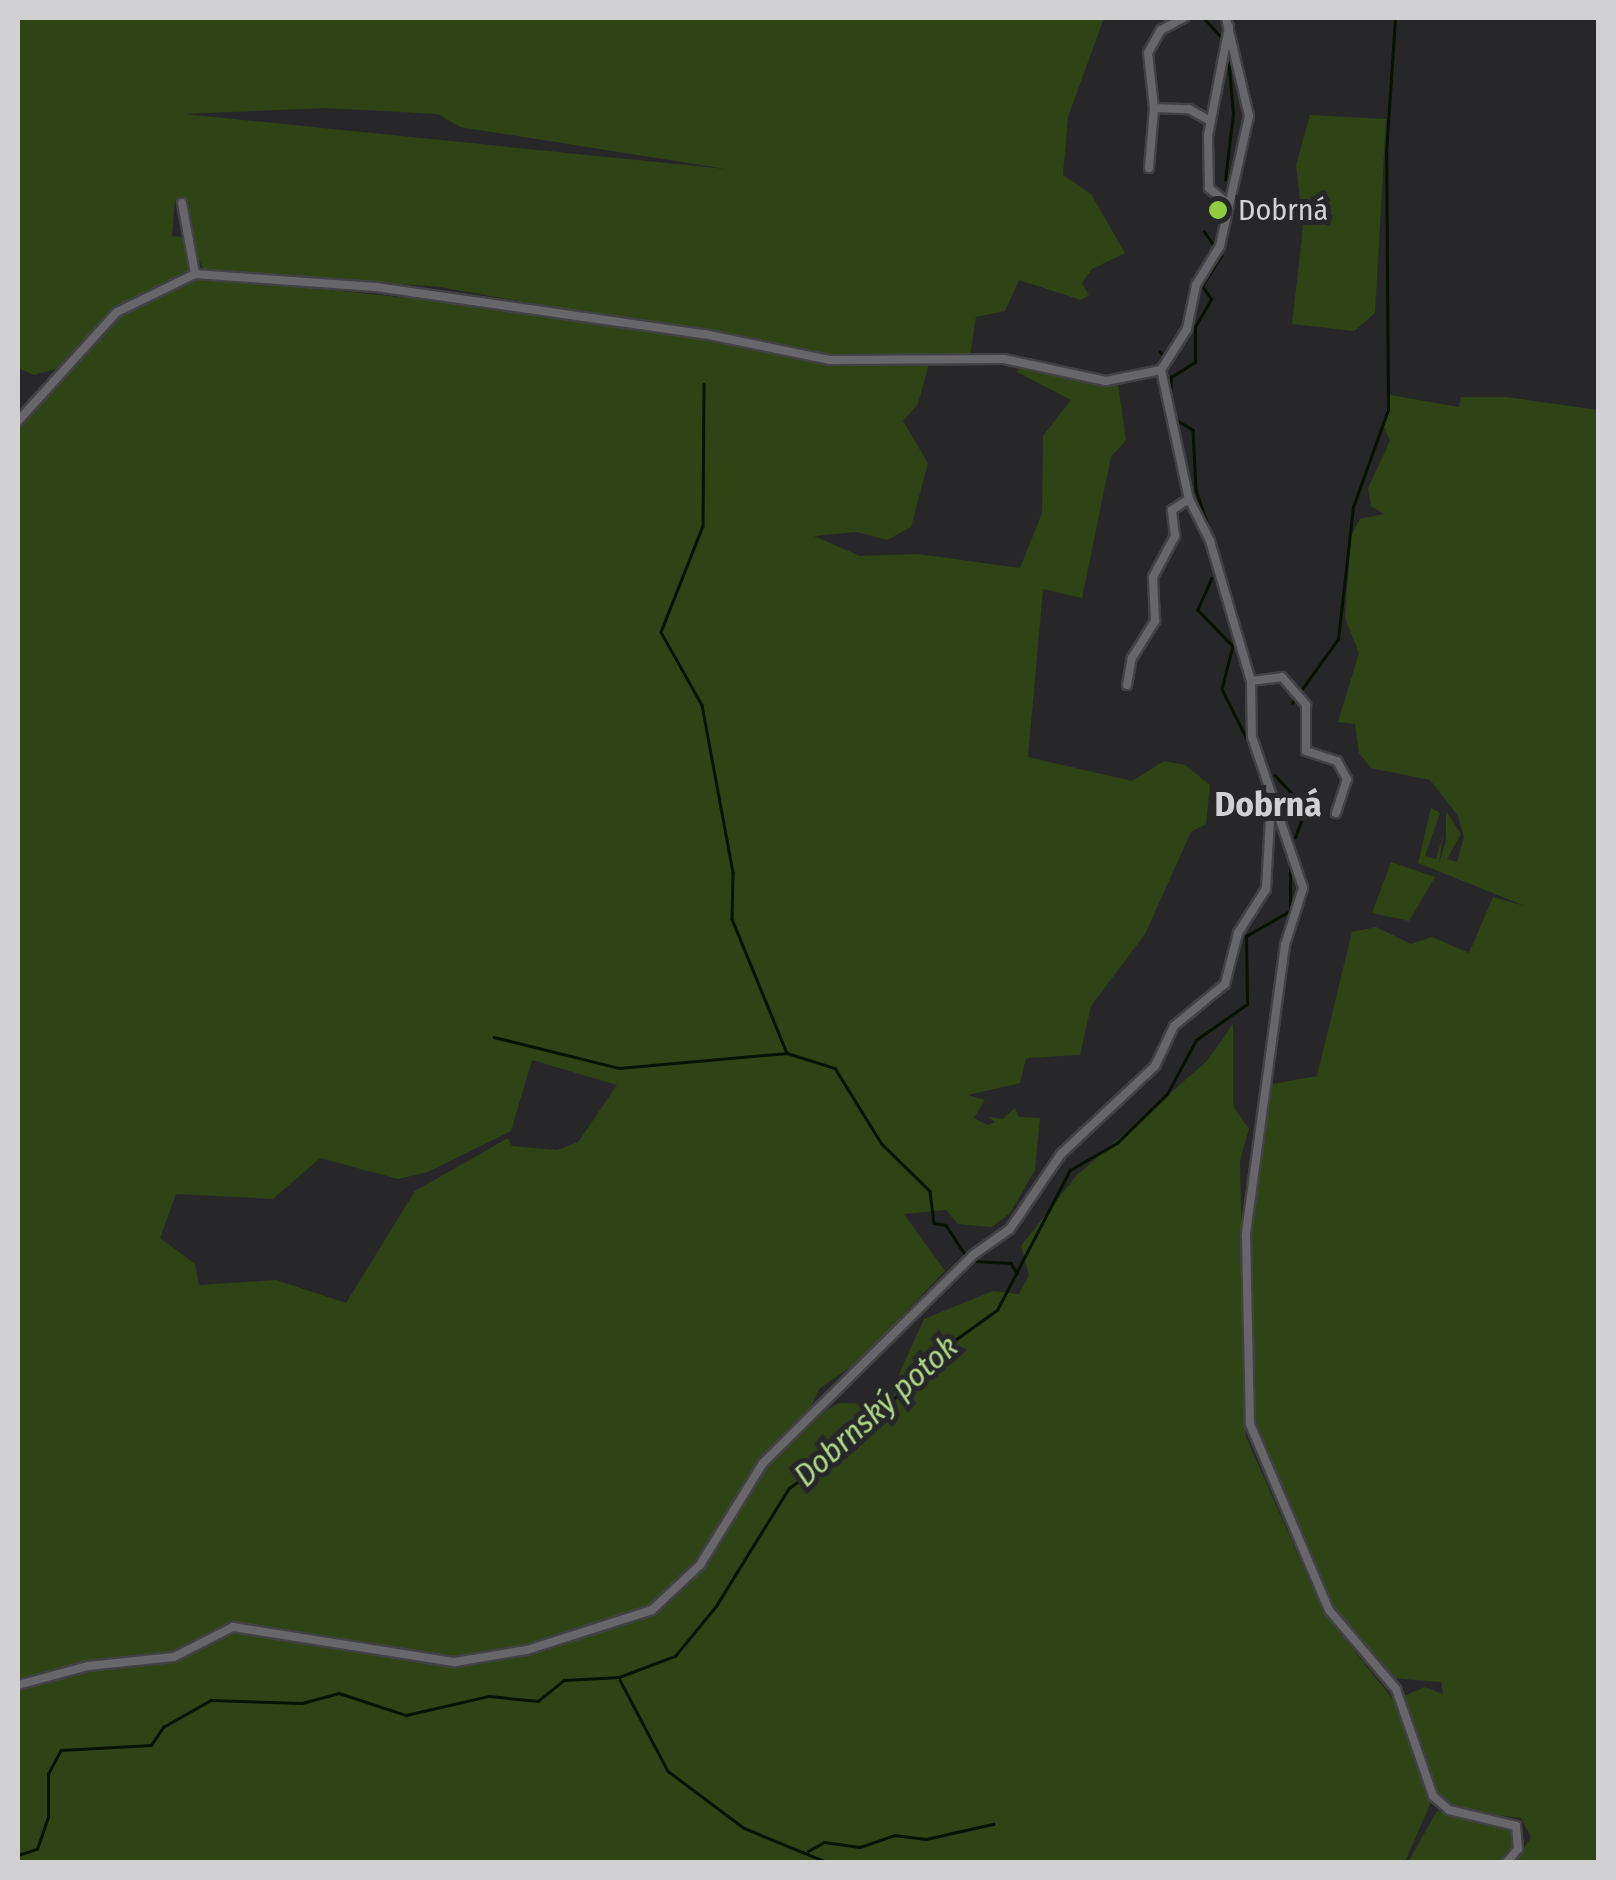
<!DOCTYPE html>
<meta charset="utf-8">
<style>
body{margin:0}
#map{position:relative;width:1616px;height:1880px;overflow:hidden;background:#27272a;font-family:"Fira Sans Condensed",sans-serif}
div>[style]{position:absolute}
.green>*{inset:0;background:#2f4315}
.stream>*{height:2.5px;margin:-1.25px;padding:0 1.25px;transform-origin:1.25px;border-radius:1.25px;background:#071300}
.roads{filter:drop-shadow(2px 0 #424245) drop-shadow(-2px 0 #424245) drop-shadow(0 2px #424245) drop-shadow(0 -2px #424245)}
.minor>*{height:8px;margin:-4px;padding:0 4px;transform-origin:4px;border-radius:4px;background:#67676b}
.dots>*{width:28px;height:28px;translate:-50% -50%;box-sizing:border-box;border:5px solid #27272a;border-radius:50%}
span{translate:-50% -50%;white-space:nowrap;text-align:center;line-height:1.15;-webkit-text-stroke:10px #27272a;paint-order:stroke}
.poi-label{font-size:30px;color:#d1d1d3}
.left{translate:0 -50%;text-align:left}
.water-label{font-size:32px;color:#b0d786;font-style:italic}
.quarter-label{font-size:35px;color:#d1d1d3;font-weight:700}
.frame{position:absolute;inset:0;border:20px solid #d1d1d3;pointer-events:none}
</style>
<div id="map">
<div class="green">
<div style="clip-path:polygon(evenodd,18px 18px,1104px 18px,1068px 117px,1063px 175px,1091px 194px,1125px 253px,1092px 269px,1082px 283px,1089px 295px,1081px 300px,1019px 280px,1005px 311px,976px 317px,970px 356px,829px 356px,440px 287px,204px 270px,192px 246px,189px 202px,175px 201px,172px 236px,184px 237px,190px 270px,120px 308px,56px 369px,34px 375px,18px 368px,18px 18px,326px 108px,438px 114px,460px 127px,726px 169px,184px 114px,326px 108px)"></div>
<div style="clip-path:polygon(1310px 115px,1386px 119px,1375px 313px,1354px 331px,1292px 324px,1303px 228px,1296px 165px)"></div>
<div style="clip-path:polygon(evenodd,201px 277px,518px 309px,854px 366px,929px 364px,918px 404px,903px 421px,928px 463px,911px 527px,887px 540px,857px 532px,814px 536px,860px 556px,918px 554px,1020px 568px,1042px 513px,1043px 436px,1071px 400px,1017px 372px,1021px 365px,1118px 384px,1126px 440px,1111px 457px,1082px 598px,1043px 589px,1028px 757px,1132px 781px,1164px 761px,1185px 765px,1210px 785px,1206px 824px,1191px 832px,1145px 934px,1091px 1006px,1080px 1055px,1026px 1058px,1020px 1083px,968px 1095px,985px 1100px,974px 1118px,988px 1125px,995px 1122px,988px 1117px,1003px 1119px,1015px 1108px,1019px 1117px,1040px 1118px,1035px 1170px,1010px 1213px,992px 1227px,958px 1224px,946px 1210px,904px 1214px,945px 1271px,859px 1361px,819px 1389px,808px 1413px,761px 1461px,698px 1563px,650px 1607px,526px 1647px,455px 1659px,232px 1624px,173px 1654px,87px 1663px,18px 1681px,18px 426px,118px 317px,201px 277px,532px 1060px,617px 1085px,578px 1142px,557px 1150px,512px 1146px,508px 1138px,415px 1191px,346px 1303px,276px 1280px,199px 1285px,195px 1264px,160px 1238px,176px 1194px,273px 1199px,320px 1158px,398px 1179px,428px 1172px,511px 1131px,532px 1060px)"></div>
<div style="clip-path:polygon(1390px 395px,1459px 407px,1461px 397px,1506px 397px,1598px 410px,1598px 1862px,1516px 1862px,1531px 1837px,1521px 1818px,1465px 1811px,1438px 1795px,1404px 1696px,1425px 1687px,1443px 1694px,1441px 1682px,1391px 1678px,1331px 1607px,1254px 1416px,1250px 1237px,1272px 1084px,1317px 1076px,1352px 932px,1376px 927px,1411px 944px,1432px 937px,1469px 953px,1493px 897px,1525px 906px,1418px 863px,1431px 808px,1440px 813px,1425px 856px,1436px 859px,1443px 835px,1439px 863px,1446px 841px,1446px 811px,1461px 834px,1447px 859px,1457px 862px,1464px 837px,1458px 816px,1430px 780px,1371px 768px,1359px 753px,1355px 724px,1338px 722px,1359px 653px,1345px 618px,1351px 536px,1360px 519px,1384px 514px,1371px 506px,1368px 488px,1390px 441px,1383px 425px)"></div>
<div style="clip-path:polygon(1391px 862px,1435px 877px,1409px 921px,1372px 913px)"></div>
<div style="clip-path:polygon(1233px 1024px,1233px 1106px,1249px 1129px,1240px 1160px,1246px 1437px,1323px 1612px,1396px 1703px,1431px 1802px,1405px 1862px,18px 1862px,18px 1688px,88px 1669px,175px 1660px,234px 1631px,455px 1665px,528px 1653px,654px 1613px,703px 1567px,766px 1465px,812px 1418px,839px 1403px,869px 1404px,896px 1381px,924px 1319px,993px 1291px,1019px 1294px,1029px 1275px,1021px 1246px,1075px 1177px,1207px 1061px)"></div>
<div style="clip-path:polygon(1437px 1811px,1514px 1829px,1515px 1845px,1502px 1862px,1408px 1862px)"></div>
</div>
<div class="stream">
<div style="left:1204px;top:18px;width:28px;rotate:48deg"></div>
<div style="left:1225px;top:180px;width:66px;rotate:-83.1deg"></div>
<div style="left:1233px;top:114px;width:68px;rotate:-95deg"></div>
<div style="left:1204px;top:231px;width:19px;rotate:55deg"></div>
<div style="left:1160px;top:351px;width:4px;rotate:56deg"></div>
<div style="left:704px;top:384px;width:142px;rotate:90.4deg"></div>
<div style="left:703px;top:526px;width:114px;rotate:111.6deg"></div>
<div style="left:661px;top:632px;width:84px;rotate:60.7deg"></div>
<div style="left:702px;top:705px;width:171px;rotate:79.5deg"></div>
<div style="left:733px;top:873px;width:46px;rotate:91.2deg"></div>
<div style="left:732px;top:919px;width:145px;rotate:67.7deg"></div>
<div style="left:787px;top:1053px;width:50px;rotate:17.4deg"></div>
<div style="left:835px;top:1068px;width:89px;rotate:58.3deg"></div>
<div style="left:882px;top:1144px;width:67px;rotate:44.4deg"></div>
<div style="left:930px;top:1191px;width:32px;rotate:83deg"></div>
<div style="left:934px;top:1223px;width:12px;rotate:9deg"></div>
<div style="left:946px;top:1225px;width:37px;rotate:57deg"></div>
<div style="left:1170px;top:397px;width:20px;rotate:-87deg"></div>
<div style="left:1171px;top:377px;width:28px;rotate:-32deg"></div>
<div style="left:1195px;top:362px;width:35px;rotate:-90deg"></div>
<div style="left:1195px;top:327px;width:32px;rotate:-60deg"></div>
<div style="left:1211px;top:299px;width:16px;rotate:-125deg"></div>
<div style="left:1202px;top:286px;width:36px;rotate:-58deg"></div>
<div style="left:1175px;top:419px;width:21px;rotate:31deg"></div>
<div style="left:1193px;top:430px;width:60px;rotate:87.1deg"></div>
<div style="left:1196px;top:490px;width:68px;rotate:71deg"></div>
<div style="left:1212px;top:578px;width:35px;rotate:114deg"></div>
<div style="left:1198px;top:610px;width:50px;rotate:45.8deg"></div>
<div style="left:1233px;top:646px;width:44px;rotate:104.3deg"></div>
<div style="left:1222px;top:689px;width:63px;rotate:63.4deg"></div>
<div style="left:1292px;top:703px;width:79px;rotate:-54.3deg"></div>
<div style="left:1338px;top:639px;width:133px;rotate:-83.5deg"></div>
<div style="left:1353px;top:507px;width:103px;rotate:-70.2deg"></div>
<div style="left:1388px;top:410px;width:256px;rotate:-90.4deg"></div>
<div style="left:1386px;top:154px;width:136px;rotate:-86.2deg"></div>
<div style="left:1275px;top:775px;width:46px;rotate:47.6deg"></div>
<div style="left:1306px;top:809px;width:30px;rotate:110deg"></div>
<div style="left:494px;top:1037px;width:129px;rotate:13.9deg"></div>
<div style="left:619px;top:1068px;width:169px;rotate:-5.1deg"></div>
<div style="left:972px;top:1261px;width:39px;rotate:3deg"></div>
<div style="left:1011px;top:1263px;width:12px;rotate:59deg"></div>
<div style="left:620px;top:1680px;width:103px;rotate:62.2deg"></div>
<div style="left:668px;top:1771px;width:95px;rotate:36.9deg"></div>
<div style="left:744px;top:1828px;width:90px;rotate:22.3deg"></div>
<div style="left:808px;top:1851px;width:18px;rotate:-29deg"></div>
<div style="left:824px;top:1842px;width:36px;rotate:8deg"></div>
<div style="left:860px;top:1847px;width:36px;rotate:-19deg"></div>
<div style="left:894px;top:1835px;width:32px;rotate:7deg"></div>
<div style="left:926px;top:1839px;width:69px;rotate:-12.6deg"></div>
<div style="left:18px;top:1855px;width:20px;rotate:-18deg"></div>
<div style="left:37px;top:1849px;width:34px;rotate:-71deg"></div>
<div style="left:48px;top:1817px;width:43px;rotate:-90deg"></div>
<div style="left:48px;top:1774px;width:27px;rotate:-62deg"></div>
<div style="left:61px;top:1750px;width:90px;rotate:-3.2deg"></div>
<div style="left:151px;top:1745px;width:22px;rotate:-56deg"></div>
<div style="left:163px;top:1727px;width:55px;rotate:-29.4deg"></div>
<div style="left:211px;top:1700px;width:91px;rotate:1.9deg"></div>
<div style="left:302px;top:1703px;width:38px;rotate:-15deg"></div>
<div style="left:339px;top:1693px;width:71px;rotate:18.2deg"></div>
<div style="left:406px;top:1715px;width:85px;rotate:-12.9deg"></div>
<div style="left:489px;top:1696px;width:49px;rotate:5.8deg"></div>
<div style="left:538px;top:1701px;width:33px;rotate:-39deg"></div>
<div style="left:564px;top:1680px;width:55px;rotate:-3.1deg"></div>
<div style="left:619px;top:1677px;width:60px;rotate:-20.6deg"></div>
<div style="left:675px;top:1656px;width:65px;rotate:-50.6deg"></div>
<div style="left:716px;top:1606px;width:139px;rotate:-58.3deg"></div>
<div style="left:789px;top:1488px;width:68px;rotate:-34.9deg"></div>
<div style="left:845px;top:1449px;width:138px;rotate:-45.9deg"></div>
<div style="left:941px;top:1350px;width:69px;rotate:-35.5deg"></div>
<div style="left:997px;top:1310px;width:158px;rotate:-62.5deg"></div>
<div style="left:1070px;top:1170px;width:54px;rotate:-29.9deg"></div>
<div style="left:1117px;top:1143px;width:70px;rotate:-44.4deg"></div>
<div style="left:1167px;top:1094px;width:61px;rotate:-61.8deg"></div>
<div style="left:1196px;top:1040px;width:62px;rotate:-35.2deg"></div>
<div style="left:1247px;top:1004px;width:68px;rotate:-90.8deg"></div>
<div style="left:1246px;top:936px;width:51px;rotate:-29.6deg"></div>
<div style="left:1290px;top:911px;width:50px;rotate:-90deg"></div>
</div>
<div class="roads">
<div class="minor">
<div style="left:1226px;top:18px;width:101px;rotate:76.8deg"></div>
<div style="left:1249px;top:116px;width:133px;rotate:102.6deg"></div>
<div style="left:1220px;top:246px;width:46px;rotate:121.6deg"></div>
<div style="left:1196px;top:285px;width:45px;rotate:101.6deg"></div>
<div style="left:1187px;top:329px;width:49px;rotate:122.4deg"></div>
<div style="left:1161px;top:370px;width:132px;rotate:77.8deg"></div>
<div style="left:1189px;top:499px;width:47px;rotate:63.4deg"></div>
<div style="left:1210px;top:541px;width:146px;rotate:73.7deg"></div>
<div style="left:1251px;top:681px;width:56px;rotate:89deg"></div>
<div style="left:1252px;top:737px;width:159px;rotate:71.3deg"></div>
<div style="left:1303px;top:888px;width:60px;rotate:107.5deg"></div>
<div style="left:1285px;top:945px;width:293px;rotate:97.7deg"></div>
<div style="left:1246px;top:1235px;width:189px;rotate:88.8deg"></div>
<div style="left:1250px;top:1424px;width:202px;rotate:67deg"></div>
<div style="left:1329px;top:1610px;width:104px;rotate:49.7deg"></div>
<div style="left:1396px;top:1689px;width:113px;rotate:70.9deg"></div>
<div style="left:1433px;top:1796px;width:21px;rotate:41deg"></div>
<div style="left:1449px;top:1810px;width:69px;rotate:13.4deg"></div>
<div style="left:1516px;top:1826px;width:23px;rotate:85deg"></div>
<div style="left:1518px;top:1849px;width:17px;rotate:130deg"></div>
<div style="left:1154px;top:108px;width:55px;rotate:-96.2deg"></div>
<div style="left:1148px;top:53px;width:26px;rotate:-61deg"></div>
<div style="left:1161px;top:30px;width:26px;rotate:-28deg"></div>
<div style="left:1149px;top:168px;width:60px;rotate:-85.2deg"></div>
<div style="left:1154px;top:108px;width:35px;rotate:2deg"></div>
<div style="left:1189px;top:109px;width:23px;rotate:29deg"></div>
<div style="left:1226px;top:202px;width:22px;rotate:-141deg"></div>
<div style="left:1209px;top:188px;width:52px;rotate:-91.1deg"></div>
<div style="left:1208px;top:136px;width:111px;rotate:-79.1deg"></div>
<div style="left:182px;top:203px;width:72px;rotate:79.6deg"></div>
<div style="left:18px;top:421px;width:147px;rotate:-47.8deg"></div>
<div style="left:117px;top:312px;width:87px;rotate:-26deg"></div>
<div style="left:195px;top:274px;width:181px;rotate:4.1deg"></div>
<div style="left:376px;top:287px;width:331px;rotate:8.2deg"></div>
<div style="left:704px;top:334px;width:129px;rotate:11.7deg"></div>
<div style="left:830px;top:360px;width:174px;rotate:-0.3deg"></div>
<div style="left:1004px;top:359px;width:104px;rotate:12.2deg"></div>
<div style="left:1106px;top:381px;width:56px;rotate:-11.3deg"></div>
<div style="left:1251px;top:681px;width:31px;rotate:-7deg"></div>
<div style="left:1282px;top:677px;width:37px;rotate:49deg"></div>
<div style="left:1306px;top:705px;width:46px;rotate:90deg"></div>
<div style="left:1306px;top:751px;width:33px;rotate:18deg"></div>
<div style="left:1337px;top:761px;width:21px;rotate:61deg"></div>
<div style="left:1347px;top:779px;width:36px;rotate:108deg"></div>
<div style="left:1127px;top:685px;width:27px;rotate:-80deg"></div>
<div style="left:1132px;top:658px;width:44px;rotate:-58.1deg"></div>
<div style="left:1155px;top:621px;width:44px;rotate:-92.6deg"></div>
<div style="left:1153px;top:577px;width:47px;rotate:-61.8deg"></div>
<div style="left:1175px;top:536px;width:26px;rotate:-97deg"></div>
<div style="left:1172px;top:510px;width:20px;rotate:-33deg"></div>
<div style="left:18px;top:1685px;width:73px;rotate:-15.2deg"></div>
<div style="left:88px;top:1666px;width:86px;rotate:-6deg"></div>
<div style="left:174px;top:1657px;width:66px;rotate:-27deg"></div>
<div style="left:233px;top:1627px;width:225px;rotate:9deg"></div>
<div style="left:455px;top:1662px;width:73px;rotate:-9.5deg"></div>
<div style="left:527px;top:1650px;width:131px;rotate:-17.7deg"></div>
<div style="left:652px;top:1610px;width:66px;rotate:-43.2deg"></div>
<div style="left:700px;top:1565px;width:120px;rotate:-58.3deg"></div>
<div style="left:763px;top:1463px;width:296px;rotate:-44.7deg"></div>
<div style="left:973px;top:1255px;width:45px;rotate:-35.1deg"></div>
<div style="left:1010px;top:1229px;width:91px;rotate:-55.8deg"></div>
<div style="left:1061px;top:1154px;width:129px;rotate:-43.1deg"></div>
<div style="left:1155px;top:1066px;width:44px;rotate:-64.6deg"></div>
<div style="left:1174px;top:1026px;width:66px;rotate:-39.5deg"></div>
<div style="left:1225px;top:984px;width:53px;rotate:-75.7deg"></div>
<div style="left:1238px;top:933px;width:52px;rotate:-57.5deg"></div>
<div style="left:1266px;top:889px;width:88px;rotate:-86.7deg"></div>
</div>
</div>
<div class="dots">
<div style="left:1218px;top:210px;background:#91cd3f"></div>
</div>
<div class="poi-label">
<span class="left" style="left:1238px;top:210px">Dobrná</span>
</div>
<div class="water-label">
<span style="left:876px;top:1411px;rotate:-42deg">Dobrnský potok</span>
</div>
<div class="quarter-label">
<span style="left:1268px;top:804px">Dobrná</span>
</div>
<div class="frame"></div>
</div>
